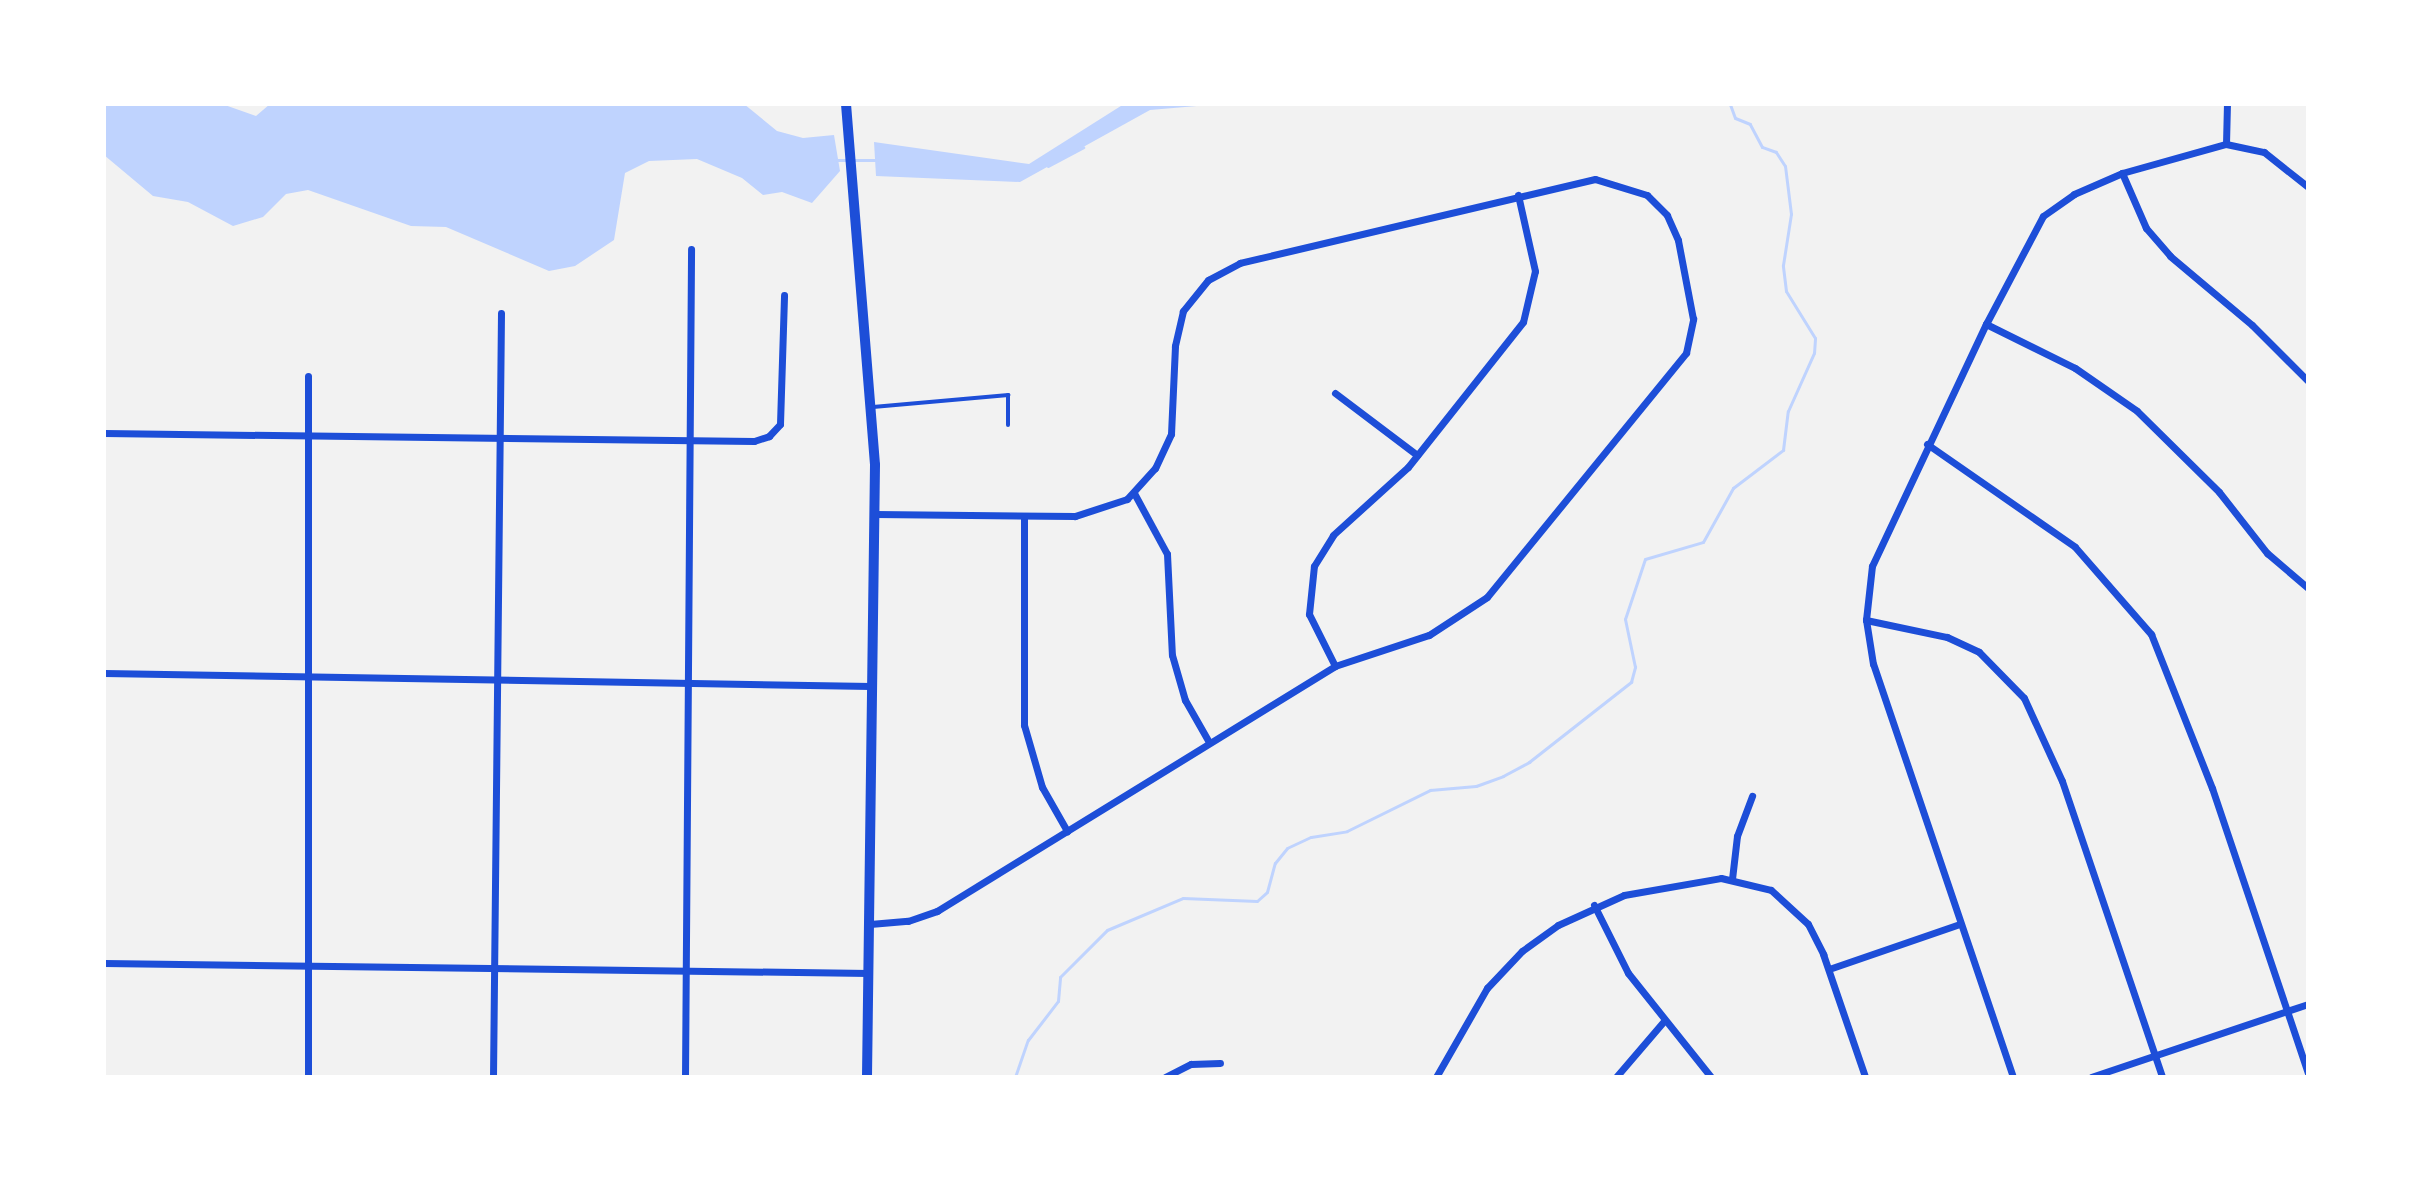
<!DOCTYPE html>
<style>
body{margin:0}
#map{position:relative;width:2412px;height:1181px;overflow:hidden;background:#f2f2f2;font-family:"Archivo Narrow",sans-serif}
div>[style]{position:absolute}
.water>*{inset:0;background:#bfd3fe}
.stream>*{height:3px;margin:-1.5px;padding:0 1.5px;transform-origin:1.5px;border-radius:1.5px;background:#bfd3fe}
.service>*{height:4px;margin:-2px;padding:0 2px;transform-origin:2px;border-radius:2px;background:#1d4ed8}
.minor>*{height:7px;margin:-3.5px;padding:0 3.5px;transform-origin:3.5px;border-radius:3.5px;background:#1d4ed8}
.secondary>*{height:10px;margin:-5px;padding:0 5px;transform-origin:5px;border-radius:5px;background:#1d4ed8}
span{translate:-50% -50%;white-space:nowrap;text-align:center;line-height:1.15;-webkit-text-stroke:6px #fff;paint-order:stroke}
.frame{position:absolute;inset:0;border:106px solid #fff;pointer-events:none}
</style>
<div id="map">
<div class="water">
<div style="clip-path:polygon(104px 104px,222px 104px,256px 116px,270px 104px,744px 104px,777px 131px,803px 138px,834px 135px,840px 171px,812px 203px,782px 192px,763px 195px,742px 178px,697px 159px,649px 161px,625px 173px,614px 240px,575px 266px,549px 271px,446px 227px,411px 226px,308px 190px,286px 194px,263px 217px,233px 226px,188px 202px,153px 196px,104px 155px)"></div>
<div style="clip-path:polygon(1124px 104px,1220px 104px,1150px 110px,1020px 182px,876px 176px,874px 142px,1029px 164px)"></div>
</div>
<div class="stream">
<div style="left:837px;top:160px;width:40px"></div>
<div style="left:1048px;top:166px;width:40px;rotate:-28deg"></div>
<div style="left:1015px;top:1077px;width:39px;rotate:-71deg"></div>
<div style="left:1028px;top:1040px;width:49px;rotate:-52.4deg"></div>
<div style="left:1058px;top:1001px;width:24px;rotate:-85deg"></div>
<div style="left:1060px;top:977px;width:66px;rotate:-45deg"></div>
<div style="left:1107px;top:930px;width:82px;rotate:-22.8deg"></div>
<div style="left:1183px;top:898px;width:74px;rotate:2.3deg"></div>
<div style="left:1257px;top:901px;width:13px;rotate:-42deg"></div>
<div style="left:1267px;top:892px;width:30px;rotate:-75deg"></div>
<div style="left:1275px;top:863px;width:19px;rotate:-51deg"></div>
<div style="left:1287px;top:848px;width:26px;rotate:-25deg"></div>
<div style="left:1311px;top:837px;width:36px;rotate:-9deg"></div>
<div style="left:1347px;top:831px;width:93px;rotate:-26.3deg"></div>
<div style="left:1430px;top:790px;width:46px;rotate:-5deg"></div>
<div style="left:1476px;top:786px;width:29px;rotate:-20deg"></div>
<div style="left:1503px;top:776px;width:30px;rotate:-28deg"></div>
<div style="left:1529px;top:762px;width:130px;rotate:-38.1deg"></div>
<div style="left:1631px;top:682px;width:16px;rotate:-75deg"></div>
<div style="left:1635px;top:667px;width:49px;rotate:-101.8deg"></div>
<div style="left:1625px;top:619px;width:63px;rotate:-71.6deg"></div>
<div style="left:1645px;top:559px;width:60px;rotate:-16.3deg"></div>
<div style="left:1703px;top:542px;width:62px;rotate:-60.9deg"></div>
<div style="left:1733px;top:488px;width:63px;rotate:-37.2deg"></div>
<div style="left:1783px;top:450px;width:39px;rotate:-83deg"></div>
<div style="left:1788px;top:411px;width:64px;rotate:-65.9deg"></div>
<div style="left:1814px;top:353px;width:15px;rotate:-86deg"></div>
<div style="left:1815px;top:338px;width:55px;rotate:-121.7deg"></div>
<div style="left:1786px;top:291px;width:26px;rotate:-97deg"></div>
<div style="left:1783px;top:265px;width:52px;rotate:-81.1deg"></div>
<div style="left:1791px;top:214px;width:48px;rotate:-97.1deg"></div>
<div style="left:1785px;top:166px;width:17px;rotate:-123deg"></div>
<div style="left:1776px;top:152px;width:15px;rotate:-160deg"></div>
<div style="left:1762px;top:147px;width:26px;rotate:-118deg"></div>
<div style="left:1750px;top:124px;width:16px;rotate:-158deg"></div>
<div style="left:1735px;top:118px;width:15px;rotate:-110deg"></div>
</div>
<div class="service">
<div style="left:873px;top:407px;width:136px;rotate:-5.1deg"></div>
<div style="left:1008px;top:395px;width:30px;rotate:90deg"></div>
</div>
<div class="minor">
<div style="left:2226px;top:144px;width:40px;rotate:-88.6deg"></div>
<div style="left:2122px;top:173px;width:60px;rotate:66.4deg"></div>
<div style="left:2146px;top:228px;width:37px;rotate:49deg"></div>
<div style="left:2170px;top:256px;width:107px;rotate:40.1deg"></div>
<div style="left:2252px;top:325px;width:79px;rotate:45deg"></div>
<div style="left:1986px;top:324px;width:99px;rotate:26.3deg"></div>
<div style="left:2075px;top:368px;width:75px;rotate:34.7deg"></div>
<div style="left:2137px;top:411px;width:115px;rotate:44.6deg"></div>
<div style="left:2219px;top:492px;width:78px;rotate:51.8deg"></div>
<div style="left:2267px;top:553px;width:54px;rotate:40.5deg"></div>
<div style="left:1335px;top:393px;width:103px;rotate:37.1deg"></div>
<div style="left:104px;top:433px;width:650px;rotate:0.71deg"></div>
<div style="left:754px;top:441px;width:16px;rotate:-18deg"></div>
<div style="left:769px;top:436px;width:16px;rotate:-47deg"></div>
<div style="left:780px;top:424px;width:129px;rotate:-88.2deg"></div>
<div style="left:1927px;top:444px;width:180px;rotate:34.8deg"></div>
<div style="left:2075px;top:547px;width:116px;rotate:48.9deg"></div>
<div style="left:2151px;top:634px;width:166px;rotate:68.4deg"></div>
<div style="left:2212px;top:788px;width:301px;rotate:71.4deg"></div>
<div style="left:1134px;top:493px;width:69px;rotate:61.6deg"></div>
<div style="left:1167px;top:554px;width:101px;rotate:87.2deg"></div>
<div style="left:1172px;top:655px;width:47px;rotate:73.9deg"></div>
<div style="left:1185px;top:700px;width:48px;rotate:60.3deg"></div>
<div style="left:1024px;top:516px;width:209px;rotate:90deg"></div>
<div style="left:1024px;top:725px;width:65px;rotate:73.8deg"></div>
<div style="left:1042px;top:787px;width:51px;rotate:60.4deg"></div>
<div style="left:1866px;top:620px;width:83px;rotate:11.9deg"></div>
<div style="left:1947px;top:637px;width:35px;rotate:25deg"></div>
<div style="left:1979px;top:652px;width:64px;rotate:45.6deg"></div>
<div style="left:2024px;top:698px;width:91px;rotate:65.4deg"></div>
<div style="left:2062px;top:781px;width:312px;rotate:71.3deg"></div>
<div style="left:1335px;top:666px;width:58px;rotate:-116.6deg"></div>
<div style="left:1309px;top:614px;width:48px;rotate:-84.1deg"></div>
<div style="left:1314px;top:566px;width:36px;rotate:-58deg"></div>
<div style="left:1333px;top:535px;width:101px;rotate:-42.2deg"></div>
<div style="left:1408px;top:467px;width:185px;rotate:-51.6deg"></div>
<div style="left:1523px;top:322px;width:52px;rotate:-76.8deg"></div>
<div style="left:1535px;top:271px;width:78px;rotate:-102.6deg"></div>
<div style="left:104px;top:673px;width:767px;rotate:0.97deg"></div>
<div style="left:1732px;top:879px;width:43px;rotate:-83.4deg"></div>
<div style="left:1737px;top:836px;width:43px;rotate:-69.4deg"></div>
<div style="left:1594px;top:905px;width:76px;rotate:63.4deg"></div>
<div style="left:1628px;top:973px;width:133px;rotate:51.4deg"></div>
<div style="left:870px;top:924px;width:38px;rotate:-5deg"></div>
<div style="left:908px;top:921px;width:31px;rotate:-19deg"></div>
<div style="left:937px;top:911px;width:467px;rotate:-31.6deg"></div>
<div style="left:1335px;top:666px;width:99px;rotate:-18.3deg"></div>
<div style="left:1429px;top:635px;width:69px;rotate:-33.2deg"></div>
<div style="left:1487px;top:597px;width:315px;rotate:-50.8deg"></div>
<div style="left:1686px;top:353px;width:35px;rotate:-78deg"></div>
<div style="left:1693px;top:319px;width:80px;rotate:-100.8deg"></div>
<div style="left:1678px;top:240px;width:27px;rotate:-114deg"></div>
<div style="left:1667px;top:215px;width:28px;rotate:-135deg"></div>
<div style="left:1647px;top:195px;width:54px;rotate:-162.9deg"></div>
<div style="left:1595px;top:179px;width:365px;rotate:166.7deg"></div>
<div style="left:1240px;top:263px;width:36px;rotate:152deg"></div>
<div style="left:1208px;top:280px;width:40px;rotate:129deg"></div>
<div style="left:1183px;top:311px;width:36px;rotate:103deg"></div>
<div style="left:1175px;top:346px;width:88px;rotate:92.6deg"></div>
<div style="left:1171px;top:434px;width:38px;rotate:115deg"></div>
<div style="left:1155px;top:468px;width:42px;rotate:132.1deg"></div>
<div style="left:1127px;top:499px;width:55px;rotate:161.9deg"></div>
<div style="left:1075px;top:516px;width:200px;rotate:-179.4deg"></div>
<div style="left:104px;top:963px;width:765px;rotate:0.75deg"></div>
<div style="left:1829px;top:969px;width:139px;rotate:-19deg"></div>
<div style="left:308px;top:1077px;width:701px;rotate:-90deg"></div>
<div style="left:493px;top:1077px;width:764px;rotate:-89.4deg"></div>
<div style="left:685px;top:1077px;width:828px;rotate:-89.58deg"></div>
<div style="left:1165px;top:1077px;width:29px;rotate:-27deg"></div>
<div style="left:1191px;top:1064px;width:29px;rotate:-2deg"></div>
<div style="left:1436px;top:1077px;width:103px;rotate:-60.2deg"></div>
<div style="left:1487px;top:988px;width:51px;rotate:-46.6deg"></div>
<div style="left:1522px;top:951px;width:44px;rotate:-35.8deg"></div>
<div style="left:1558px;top:925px;width:72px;rotate:-24.4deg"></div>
<div style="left:1624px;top:895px;width:98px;rotate:-9.9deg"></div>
<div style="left:1721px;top:878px;width:51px;rotate:13.5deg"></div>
<div style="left:1771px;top:890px;width:50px;rotate:42.6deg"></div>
<div style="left:1808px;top:924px;width:34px;rotate:63deg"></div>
<div style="left:1823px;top:954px;width:130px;rotate:71.1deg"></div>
<div style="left:1616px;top:1077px;width:74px;rotate:-49.4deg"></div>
<div style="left:2013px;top:1077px;width:436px;rotate:-108.7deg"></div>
<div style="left:1873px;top:664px;width:45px;rotate:-99deg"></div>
<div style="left:1866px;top:620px;width:54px;rotate:-83.7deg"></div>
<div style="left:1872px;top:566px;width:268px;rotate:-64.8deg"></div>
<div style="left:1986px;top:324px;width:122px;rotate:-62.2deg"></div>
<div style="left:2043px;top:216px;width:38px;rotate:-35deg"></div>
<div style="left:2074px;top:194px;width:52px;rotate:-23.6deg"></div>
<div style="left:2122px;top:173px;width:108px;rotate:-15.6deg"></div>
<div style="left:2226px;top:144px;width:39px;rotate:12deg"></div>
<div style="left:2264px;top:152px;width:56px;rotate:38.5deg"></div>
<div style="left:2091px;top:1077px;width:229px;rotate:-18.6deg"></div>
</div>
<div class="secondary">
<div style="left:846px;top:104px;width:362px;rotate:85.4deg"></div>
<div style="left:875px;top:465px;width:612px;rotate:90.75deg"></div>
</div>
<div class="frame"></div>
</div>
